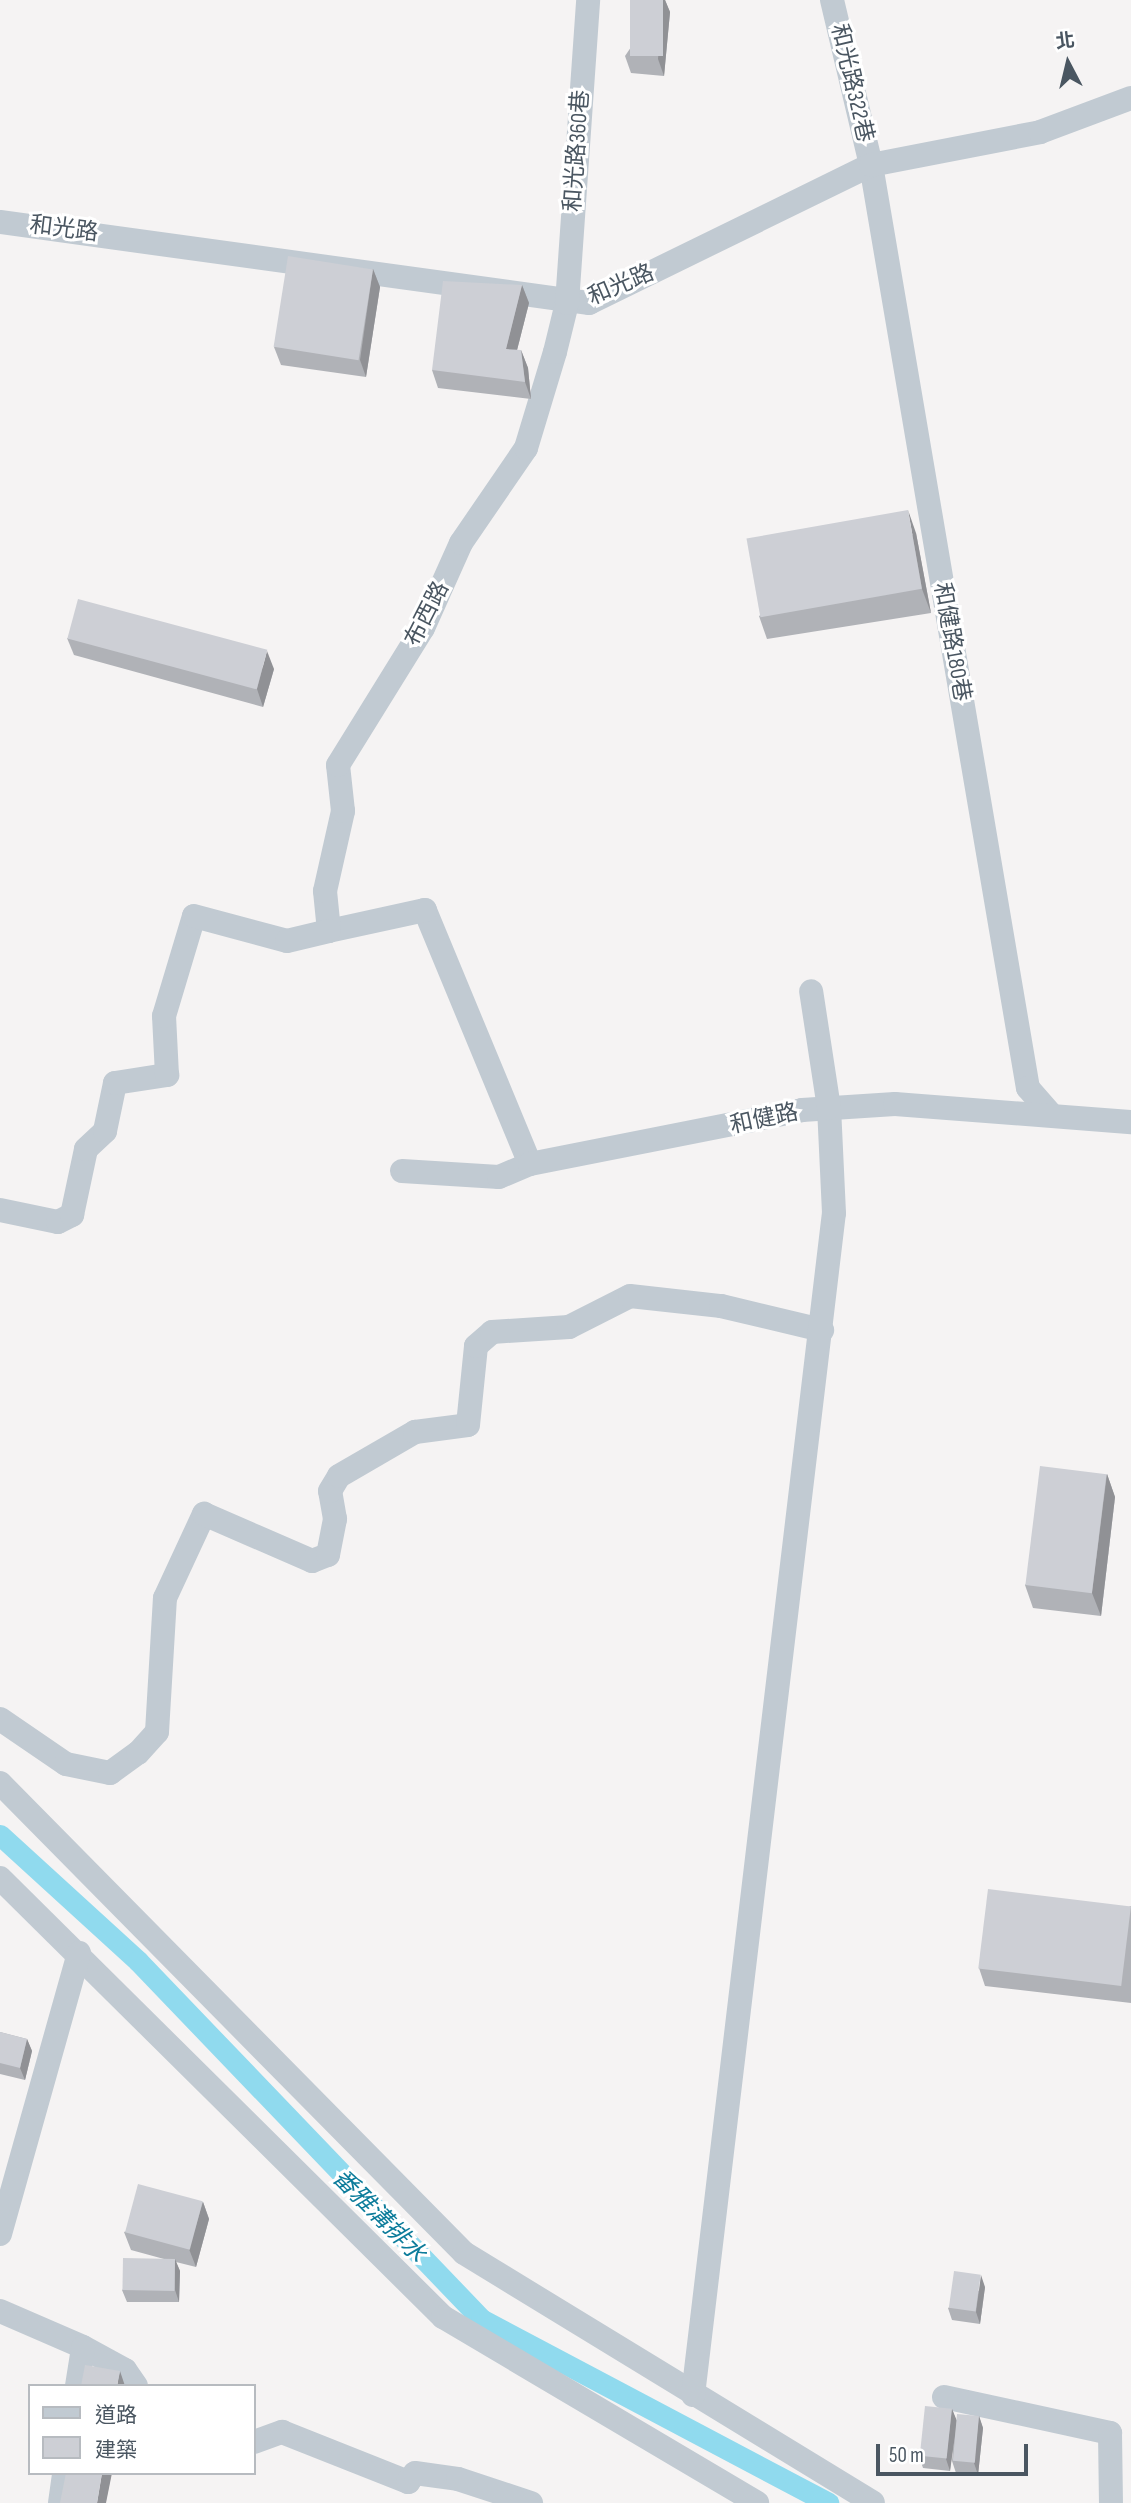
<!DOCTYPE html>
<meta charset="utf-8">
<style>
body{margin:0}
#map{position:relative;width:1131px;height:2503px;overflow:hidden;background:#f5f3f3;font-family:"Sofia Sans Condensed","Noto Sans TC",sans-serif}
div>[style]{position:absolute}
.canal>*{height:21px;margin:-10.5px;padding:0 10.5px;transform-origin:10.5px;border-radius:10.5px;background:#90daee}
.minor>*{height:24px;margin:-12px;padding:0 12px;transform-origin:12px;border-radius:12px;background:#c1cad2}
.wall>*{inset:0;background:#b0b2b7}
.shaded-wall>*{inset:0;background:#909195}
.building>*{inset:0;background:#cdcfd5;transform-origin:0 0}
span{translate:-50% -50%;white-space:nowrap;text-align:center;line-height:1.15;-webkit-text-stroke:6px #fff;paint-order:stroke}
.street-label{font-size:23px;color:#4a5661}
.water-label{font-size:24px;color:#0c7c9b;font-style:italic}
.legend{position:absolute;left:28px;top:2384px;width:228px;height:91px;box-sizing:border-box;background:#fff;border:2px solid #b7bbc0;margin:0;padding:9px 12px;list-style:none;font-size:21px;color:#4a5661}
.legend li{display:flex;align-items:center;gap:14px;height:35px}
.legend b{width:35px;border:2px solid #b7bbc0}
.north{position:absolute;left:1033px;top:28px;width:70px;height:70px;-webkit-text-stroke:5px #fff;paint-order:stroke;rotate:353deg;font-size:19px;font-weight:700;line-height:28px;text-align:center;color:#4a5661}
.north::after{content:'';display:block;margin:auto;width:24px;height:32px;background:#4a5661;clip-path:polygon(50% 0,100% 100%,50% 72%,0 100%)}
.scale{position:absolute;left:876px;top:2444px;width:152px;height:32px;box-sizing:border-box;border:4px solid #4a5661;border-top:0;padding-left:9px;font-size:21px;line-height:24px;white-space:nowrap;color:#4a5661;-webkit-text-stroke:5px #fff;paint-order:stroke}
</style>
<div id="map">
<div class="canal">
<div style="left:0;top:1835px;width:187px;rotate:42.4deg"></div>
<div style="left:138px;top:1961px;width:496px;rotate:46.2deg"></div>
<div style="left:481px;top:2319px;width:393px;rotate:27.9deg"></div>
</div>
<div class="minor">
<div style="left:832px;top:0;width:170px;rotate:76.7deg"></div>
<div style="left:871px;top:165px;width:936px;rotate:80.35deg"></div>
<div style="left:1028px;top:1088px;width:32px;rotate:49deg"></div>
<div style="left:0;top:222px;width:595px;rotate:7.83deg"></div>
<div style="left:589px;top:303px;width:314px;rotate:-26.1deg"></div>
<div style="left:871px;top:165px;width:172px;rotate:-11deg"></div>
<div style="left:1040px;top:132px;width:97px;rotate:-20.5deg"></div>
<div style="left:530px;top:1164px;width:275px;rotate:-112.5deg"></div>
<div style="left:425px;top:910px;width:98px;rotate:167.7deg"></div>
<div style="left:329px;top:931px;width:40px;rotate:-95.7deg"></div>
<div style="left:325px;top:891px;width:82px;rotate:-77.3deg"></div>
<div style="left:343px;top:811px;width:46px;rotate:-96.2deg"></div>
<div style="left:338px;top:765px;width:161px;rotate:-58.2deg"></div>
<div style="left:423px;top:628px;width:93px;rotate:-65.9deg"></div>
<div style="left:461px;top:543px;width:115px;rotate:-55.6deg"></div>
<div style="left:526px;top:448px;width:100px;rotate:-73.2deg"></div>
<div style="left:555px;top:352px;width:50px;rotate:-76.2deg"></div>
<div style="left:567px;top:303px;width:304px;rotate:-86deg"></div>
<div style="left:402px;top:1171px;width:97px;rotate:3.5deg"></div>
<div style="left:499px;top:1177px;width:34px;rotate:-23deg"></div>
<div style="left:530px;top:1164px;width:277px;rotate:-11.2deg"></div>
<div style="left:802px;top:1110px;width:93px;rotate:-3.7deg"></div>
<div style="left:895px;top:1104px;width:237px;rotate:4.4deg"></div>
<div style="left:0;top:1210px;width:59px;rotate:11.7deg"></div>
<div style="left:58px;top:1222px;width:16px;rotate:-27deg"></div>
<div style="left:72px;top:1215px;width:67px;rotate:-78deg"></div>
<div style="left:86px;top:1149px;width:26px;rotate:-43deg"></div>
<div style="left:105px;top:1131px;width:49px;rotate:-78.2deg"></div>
<div style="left:115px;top:1083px;width:53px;rotate:-8.7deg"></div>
<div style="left:167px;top:1075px;width:59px;rotate:-92.9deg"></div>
<div style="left:164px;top:1016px;width:104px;rotate:-73.3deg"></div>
<div style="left:194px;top:916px;width:96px;rotate:15deg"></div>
<div style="left:287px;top:941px;width:43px;rotate:-13.4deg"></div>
<div style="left:0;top:1719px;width:80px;rotate:34.3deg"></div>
<div style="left:66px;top:1764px;width:45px;rotate:11.6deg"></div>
<div style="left:110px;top:1773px;width:34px;rotate:-36deg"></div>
<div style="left:138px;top:1753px;width:28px;rotate:-48deg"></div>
<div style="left:157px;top:1732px;width:134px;rotate:-86.6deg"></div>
<div style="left:165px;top:1598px;width:93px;rotate:-65.1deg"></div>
<div style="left:204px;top:1514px;width:118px;rotate:23.5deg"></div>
<div style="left:312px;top:1561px;width:17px;rotate:-21deg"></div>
<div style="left:328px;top:1555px;width:37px;rotate:-79deg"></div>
<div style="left:335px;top:1519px;width:28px;rotate:-100deg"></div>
<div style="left:330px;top:1491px;width:17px;rotate:-59deg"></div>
<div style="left:339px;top:1476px;width:88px;rotate:-30.1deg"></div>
<div style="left:415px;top:1432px;width:53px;rotate:-7.5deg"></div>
<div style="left:468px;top:1425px;width:79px;rotate:-84.2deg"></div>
<div style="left:476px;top:1346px;width:21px;rotate:-41deg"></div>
<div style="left:492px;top:1332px;width:77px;rotate:-3.7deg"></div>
<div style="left:569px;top:1327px;width:68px;rotate:-26.9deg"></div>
<div style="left:630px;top:1296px;width:92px;rotate:6.3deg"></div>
<div style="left:721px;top:1306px;width:104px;rotate:13.4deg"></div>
<div style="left:0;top:1783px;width:660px;rotate:45.37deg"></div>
<div style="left:464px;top:2253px;width:479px;rotate:31.4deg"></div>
<div style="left:0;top:1878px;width:624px;rotate:44.74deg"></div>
<div style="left:443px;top:2317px;width:365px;rotate:30.6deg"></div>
<div style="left:0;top:2234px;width:292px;rotate:-74.3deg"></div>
<div style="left:0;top:2311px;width:90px;rotate:23.4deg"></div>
<div style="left:83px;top:2347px;width:48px;rotate:28.7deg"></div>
<div style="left:125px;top:2370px;width:19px;rotate:55deg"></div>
<div style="left:77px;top:2386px;width:39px;rotate:-81deg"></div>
<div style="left:693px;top:2395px;width:1190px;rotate:-83.2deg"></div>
<div style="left:834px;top:1213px;width:105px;rotate:-92.7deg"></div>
<div style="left:829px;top:1108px;width:118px;rotate:-98.7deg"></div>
<div style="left:944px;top:2397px;width:170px;rotate:12.2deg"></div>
<div style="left:1110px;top:2433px;width:70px;rotate:89.2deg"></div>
<div style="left:254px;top:2442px;width:30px;rotate:-20deg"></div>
<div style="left:282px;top:2432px;width:136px;rotate:21.6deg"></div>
<div style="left:408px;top:2482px;width:11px;rotate:-52deg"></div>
<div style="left:415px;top:2473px;width:43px;rotate:7.9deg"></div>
<div style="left:458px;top:2479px;width:77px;rotate:18.2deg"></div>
<div style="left:60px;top:2503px;width:30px;rotate:-82deg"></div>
</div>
<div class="wall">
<div style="clip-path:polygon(663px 0,665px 0,670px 12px,664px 76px,631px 73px,625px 56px)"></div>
<div style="clip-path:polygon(373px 269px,380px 287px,366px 377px,281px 365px,274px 347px)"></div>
<div style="clip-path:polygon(522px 285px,529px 303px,517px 350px,521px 350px,528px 368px,531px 399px,438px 388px,432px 370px)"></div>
<div style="clip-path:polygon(916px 533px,931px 613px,767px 639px,759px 616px)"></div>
<div style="clip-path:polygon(67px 638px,274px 669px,263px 707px,74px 655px)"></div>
<div style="clip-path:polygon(1107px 1474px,1115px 1497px,1101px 1616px,1033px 1608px,1025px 1585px)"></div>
<div style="clip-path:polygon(1131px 1906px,1131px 2003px,985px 1986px,979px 1968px)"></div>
<div style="clip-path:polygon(0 2032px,27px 2039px,32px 2051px,25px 2080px,0 2074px)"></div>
<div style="clip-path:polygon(203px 2202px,209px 2219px,196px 2267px,176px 2262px,180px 2271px,179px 2302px,127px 2302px,122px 2290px,164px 2259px,131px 2250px,124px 2232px)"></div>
<div style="clip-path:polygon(985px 2287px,980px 2324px,952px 2320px,948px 2308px)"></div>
<div style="clip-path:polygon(952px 2409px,956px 2420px,979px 2416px,983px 2428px,978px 2475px,956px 2473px,952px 2461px,954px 2438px,950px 2471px,923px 2468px,919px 2456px)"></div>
</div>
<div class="shaded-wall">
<div style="clip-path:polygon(663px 0,665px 0,670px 12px,664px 76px,658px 59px)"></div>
<div style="clip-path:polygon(373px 269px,380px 287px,366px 377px,360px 360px)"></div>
<div style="clip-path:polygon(522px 285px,529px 303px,513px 366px,506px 349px)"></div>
<div style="clip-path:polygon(521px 350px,528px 368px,531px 399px,525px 382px)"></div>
<div style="clip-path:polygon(908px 510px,916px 533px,931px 613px,922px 589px)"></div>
<div style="clip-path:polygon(267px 651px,274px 669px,263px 707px,257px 689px)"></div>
<div style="clip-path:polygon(1107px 1474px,1115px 1497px,1101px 1616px,1092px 1593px)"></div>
<div style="clip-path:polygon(27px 2039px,32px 2051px,25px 2080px,20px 2068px)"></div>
<div style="clip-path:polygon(203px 2202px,209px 2219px,196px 2267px,189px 2249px)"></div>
<div style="clip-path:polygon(175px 2259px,180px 2271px,179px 2302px,175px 2290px)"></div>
<div style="clip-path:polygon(981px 2275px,985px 2287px,980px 2324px,976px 2312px)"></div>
<div style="clip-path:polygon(120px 2371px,125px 2386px,117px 2386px)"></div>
<div style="clip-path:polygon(952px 2409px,957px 2421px,950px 2471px,946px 2459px)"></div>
<div style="clip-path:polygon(979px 2416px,983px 2428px,978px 2475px,974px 2463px)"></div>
<div style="clip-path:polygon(102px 2473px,112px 2473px,106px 2503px,97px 2503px)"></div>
</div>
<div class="building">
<div style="left:630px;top:0;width:33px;height:56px"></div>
<div style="left:288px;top:256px;width:86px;height:92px;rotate:9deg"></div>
<div style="clip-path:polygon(443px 281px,522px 285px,506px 349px,521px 350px,525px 382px,432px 370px)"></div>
<div style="left:908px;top:510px;width:80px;height:164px;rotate:80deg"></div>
<div style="left:78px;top:599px;width:196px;height:41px;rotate:15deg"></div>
<div style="left:1040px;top:1466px;width:67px;height:120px;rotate:7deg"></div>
<div style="left:988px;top:1889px;width:144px;height:80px;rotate:7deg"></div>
<div style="clip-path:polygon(0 2032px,27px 2039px,20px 2068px,0 2063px)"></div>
<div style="left:138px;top:2184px;width:67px;height:50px;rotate:15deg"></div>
<div style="left:123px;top:2258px;width:52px;height:32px;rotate:1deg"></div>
<div style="left:954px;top:2271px;width:27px;height:37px;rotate:8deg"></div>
<div style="clip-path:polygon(85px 2365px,120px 2371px,117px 2386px,81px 2386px)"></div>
<div style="left:925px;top:2406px;width:27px;height:50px;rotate:6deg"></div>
<div style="left:957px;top:2414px;width:22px;height:47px;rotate:5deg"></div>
<div style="clip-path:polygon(66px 2473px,102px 2473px,97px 2503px,60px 2503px)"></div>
</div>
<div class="street-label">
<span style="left:852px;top:83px;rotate:77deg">和光路322巷</span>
<span style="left:577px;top:151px;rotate:-86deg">和光路360巷</span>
<span style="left:64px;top:229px;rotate:7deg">和光路</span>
<span style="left:621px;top:285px;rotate:-23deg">和光路</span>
<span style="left:427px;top:614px;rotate:-63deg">布西路</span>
<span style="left:952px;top:642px;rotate:80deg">和健路180巷</span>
<span style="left:764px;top:1119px;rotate:-12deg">和健路</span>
</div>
<div class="water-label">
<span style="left:379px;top:2216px;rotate:45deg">番雅溝排水</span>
</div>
<ul class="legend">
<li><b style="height:9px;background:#c1cad2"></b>道路</li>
<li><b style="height:19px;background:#cdcfd5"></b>建築</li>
</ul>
<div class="north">北</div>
<div class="scale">50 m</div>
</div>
